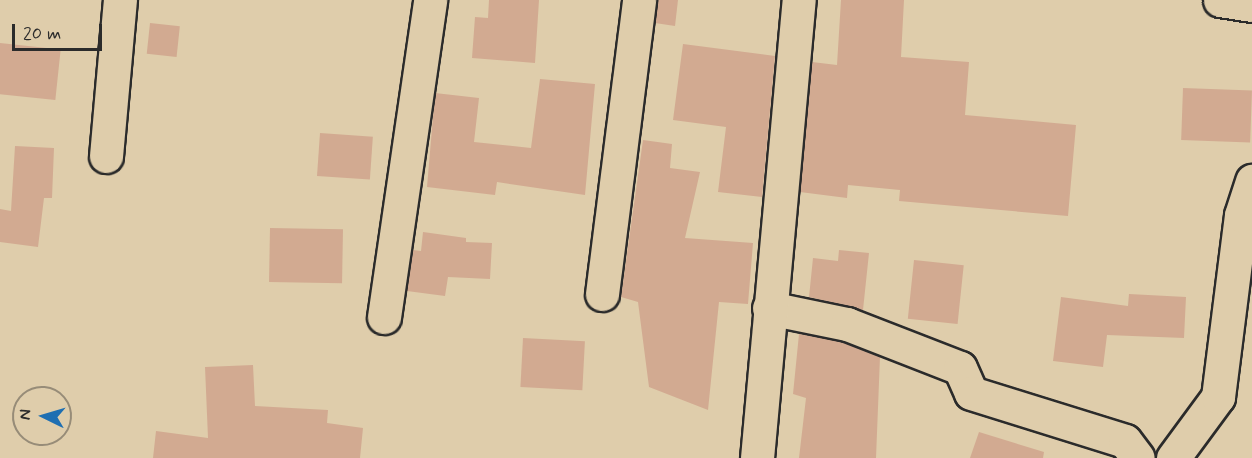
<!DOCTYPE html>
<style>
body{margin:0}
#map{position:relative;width:1252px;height:458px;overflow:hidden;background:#dfcdab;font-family:Mynerve,sans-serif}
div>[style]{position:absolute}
.building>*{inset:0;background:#d2aa91;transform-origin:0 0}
.roads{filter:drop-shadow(2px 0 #2b2b2b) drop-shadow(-2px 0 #2b2b2b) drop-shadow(0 2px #2b2b2b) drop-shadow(0 -2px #2b2b2b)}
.minor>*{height:33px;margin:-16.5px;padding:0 16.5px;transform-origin:16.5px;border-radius:16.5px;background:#dfcdab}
.major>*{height:33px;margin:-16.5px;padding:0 16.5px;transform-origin:16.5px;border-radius:16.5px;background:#dfcdab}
span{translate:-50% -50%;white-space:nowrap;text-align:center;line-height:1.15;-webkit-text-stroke:5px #dfcdab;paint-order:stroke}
.north{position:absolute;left:12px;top:386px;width:60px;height:60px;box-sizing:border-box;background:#dfcdab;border:2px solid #978c78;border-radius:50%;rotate:275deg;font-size:16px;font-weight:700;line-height:24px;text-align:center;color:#2b2b2b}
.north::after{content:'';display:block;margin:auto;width:21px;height:27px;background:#1f6fb2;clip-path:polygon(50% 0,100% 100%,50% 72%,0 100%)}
.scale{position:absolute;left:12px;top:24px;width:90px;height:27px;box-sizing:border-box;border:3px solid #2b2b2b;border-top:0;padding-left:8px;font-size:18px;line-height:21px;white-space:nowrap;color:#2b2b2b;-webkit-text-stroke:4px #dfcdab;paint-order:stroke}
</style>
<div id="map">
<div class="building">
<div style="clip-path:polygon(489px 0,539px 0,535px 63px,472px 58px,475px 17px,488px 18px)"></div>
<div style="clip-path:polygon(657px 0,678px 0,675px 26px,655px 23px)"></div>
<div style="clip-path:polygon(841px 0,904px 0,901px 57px,969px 62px,965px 115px,1076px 125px,1068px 216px,899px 201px,900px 190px,848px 185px,847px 198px,800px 192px,812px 62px,837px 65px)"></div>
<div style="left:150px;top:23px;width:30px;height:31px;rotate:6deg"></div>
<div style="left:0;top:43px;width:61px;height:51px;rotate:6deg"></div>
<div style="clip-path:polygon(683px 44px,775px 56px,762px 197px,718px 192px,726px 127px,673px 120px)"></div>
<div style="clip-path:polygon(540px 79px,595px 84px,585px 195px,497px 182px,495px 195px,427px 187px,435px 93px,479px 98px,474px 142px,531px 148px)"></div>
<div style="left:1183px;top:88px;width:69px;height:52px;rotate:2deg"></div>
<div style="left:320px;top:133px;width:53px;height:43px;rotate:4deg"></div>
<div style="clip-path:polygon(643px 140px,672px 144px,670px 168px,700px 172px,685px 238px,753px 243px,748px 304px,719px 302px,708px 410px,649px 387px,638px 302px,621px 297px)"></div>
<div style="clip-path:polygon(15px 146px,54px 148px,52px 198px,44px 198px,38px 247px,0 242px,0 209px,11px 211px)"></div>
<div style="left:270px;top:228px;width:73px;height:54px;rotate:1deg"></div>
<div style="clip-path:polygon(423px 232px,466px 238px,466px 242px,492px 243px,490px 279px,448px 277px,445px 296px,407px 291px,413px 250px,421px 251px)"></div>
<div style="clip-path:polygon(839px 250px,869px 253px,863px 310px,809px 297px,813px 258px,838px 261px)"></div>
<div style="left:914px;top:260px;width:50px;height:59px;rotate:6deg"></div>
<div style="clip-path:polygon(1129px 294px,1186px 297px,1184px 338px,1107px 335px,1103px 367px,1053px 361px,1061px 297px,1128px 306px)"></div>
<div style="clip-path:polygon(799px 334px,842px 342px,880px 357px,876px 458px,799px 458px,806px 398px,793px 394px)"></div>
<div style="left:523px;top:338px;width:62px;height:49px;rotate:3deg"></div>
<div style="clip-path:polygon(253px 365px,255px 406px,328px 410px,327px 423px,363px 428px,360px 458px,153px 458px,156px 431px,208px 438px,205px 367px)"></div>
<div style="clip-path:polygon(979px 432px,1044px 452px,1043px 458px,970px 458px)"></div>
</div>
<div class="roads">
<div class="minor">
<div style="left:106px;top:156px;width:157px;rotate:-84.9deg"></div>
<div style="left:602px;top:294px;width:296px;rotate:-82.8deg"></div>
<div style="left:769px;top:308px;width:80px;rotate:11.6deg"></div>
<div style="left:847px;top:324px;width:121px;rotate:21.3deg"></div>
<div style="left:960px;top:368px;width:27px;rotate:66deg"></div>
<div style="left:971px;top:393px;width:161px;rotate:17.3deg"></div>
<div style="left:1125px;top:441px;width:21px;rotate:53deg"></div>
<div style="left:384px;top:317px;width:320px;rotate:-81.7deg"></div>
<div style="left:757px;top:458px;width:460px;rotate:-84.8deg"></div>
<div style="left:1173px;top:458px;width:76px;rotate:-53.6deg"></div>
<div style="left:1218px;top:397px;width:183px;rotate:-82.8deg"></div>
<div style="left:1241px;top:215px;width:36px;rotate:-72deg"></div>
</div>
<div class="major">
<div style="left:1220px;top:0;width:32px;rotate:9deg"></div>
</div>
</div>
<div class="north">N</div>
<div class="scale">20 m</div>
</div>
